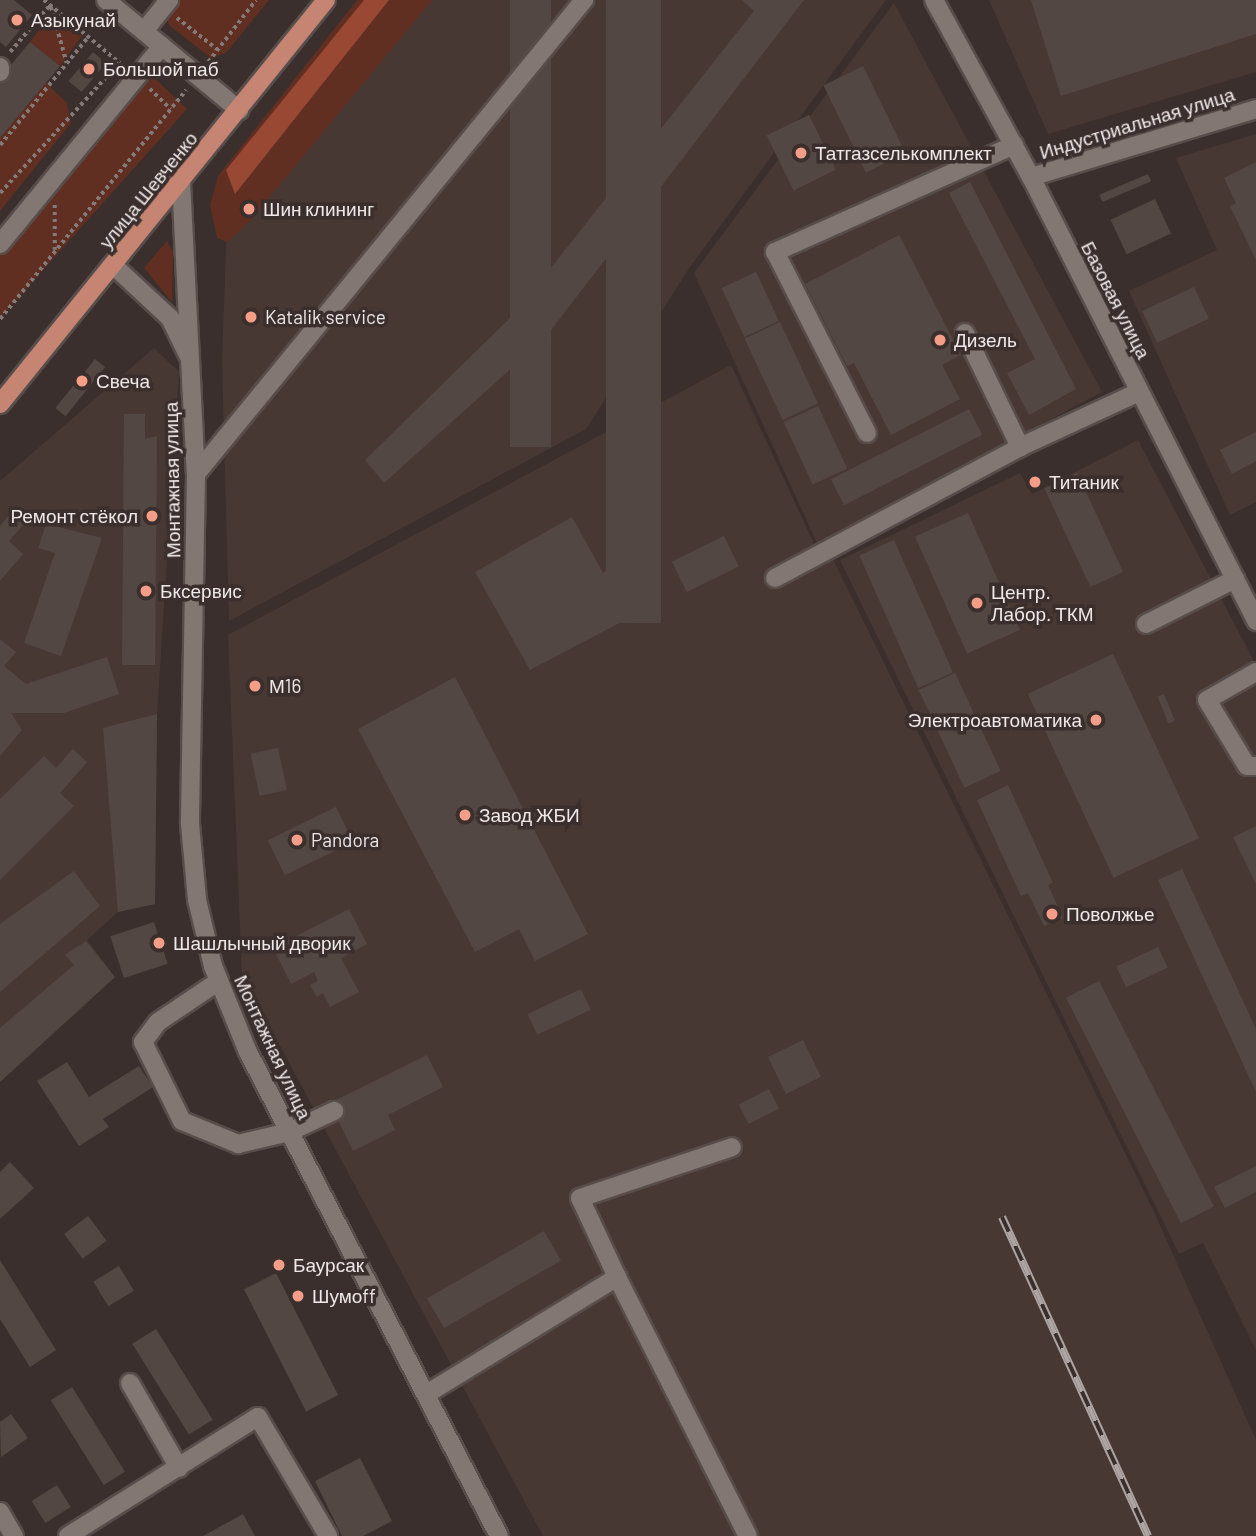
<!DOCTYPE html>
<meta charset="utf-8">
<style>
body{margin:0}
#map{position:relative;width:1256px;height:1536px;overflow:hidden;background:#3a2f2d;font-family:Barlow,sans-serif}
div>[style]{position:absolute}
.built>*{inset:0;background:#483833}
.green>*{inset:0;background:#612e22}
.forest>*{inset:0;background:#994834}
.building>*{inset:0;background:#534744;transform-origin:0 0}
.path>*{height:3.5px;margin-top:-1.75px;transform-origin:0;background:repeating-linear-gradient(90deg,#847a78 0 3.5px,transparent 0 7px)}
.roads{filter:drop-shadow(2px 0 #574d4b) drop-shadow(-2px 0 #574d4b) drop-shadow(0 2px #574d4b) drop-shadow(0 -2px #574d4b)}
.minor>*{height:18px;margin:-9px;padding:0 9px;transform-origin:9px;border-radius:9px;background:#837773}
.major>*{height:18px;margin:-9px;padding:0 9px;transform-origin:9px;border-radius:9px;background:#c68472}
.rail>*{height:8px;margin-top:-4px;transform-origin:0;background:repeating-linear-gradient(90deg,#3a2f2d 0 16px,#ada5a3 0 32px);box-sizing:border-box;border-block:2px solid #ada5a3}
.dots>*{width:19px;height:19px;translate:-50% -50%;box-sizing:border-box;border:4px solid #3a2f2d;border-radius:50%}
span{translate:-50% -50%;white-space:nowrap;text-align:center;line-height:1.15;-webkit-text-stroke:7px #3a2f2d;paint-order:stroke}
.poi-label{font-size:19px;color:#efe8e6}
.left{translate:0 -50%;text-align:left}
.right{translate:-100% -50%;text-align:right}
.street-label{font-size:19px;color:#efe8e6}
</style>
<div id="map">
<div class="built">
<div style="clip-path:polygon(413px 0,886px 0,690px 267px,586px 429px,229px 621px,222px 360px,227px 223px)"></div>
<div style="clip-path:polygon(989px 0,1256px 0,1256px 72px,1048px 134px)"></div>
<div style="clip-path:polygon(894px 3px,1102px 392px,817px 543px,694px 273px)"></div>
<div style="clip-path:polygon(1256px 134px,1256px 502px,1230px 515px,1129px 291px,1217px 250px,1176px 158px)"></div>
<div style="clip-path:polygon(154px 348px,179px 372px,157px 714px,155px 904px,118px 912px,87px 940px,115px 977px,0 1082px,0 481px)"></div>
<div style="clip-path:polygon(731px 365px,815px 546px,827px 547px,1154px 1212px,1256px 1440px,1256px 1536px,543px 1536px,242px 975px,228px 635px)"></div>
<div style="clip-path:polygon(1138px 440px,1256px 665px,1256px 1350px,1203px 1243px,1179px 1254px,840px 560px,1020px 473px,1032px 494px)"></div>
</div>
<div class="green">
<div style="clip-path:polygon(178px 0,269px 0,226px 53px,211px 58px,170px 26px,166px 18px)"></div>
<div style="clip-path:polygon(357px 0,432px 0,249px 222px,227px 242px,217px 238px,210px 205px,218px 176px)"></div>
<div style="clip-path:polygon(49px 17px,59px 18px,82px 36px,60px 66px,30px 42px)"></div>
<div style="clip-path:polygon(146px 70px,187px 109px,0 318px,0 251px)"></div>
<div style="clip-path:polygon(46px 83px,67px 103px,71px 123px,0 211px,0 138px)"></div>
<div style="clip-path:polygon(167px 241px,173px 252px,172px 302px,144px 268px)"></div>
</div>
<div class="forest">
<div style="clip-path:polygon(364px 0,389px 0,235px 194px,226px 170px)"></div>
</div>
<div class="building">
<div style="clip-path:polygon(0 0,14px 0,32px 15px,6px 47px,0 42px)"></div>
<div style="left:510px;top:0;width:41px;height:447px"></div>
<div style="left:606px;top:0;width:55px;height:623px"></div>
<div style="clip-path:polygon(742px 0,804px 0,545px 338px,384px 483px,365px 460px,516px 312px,754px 11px)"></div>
<div style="clip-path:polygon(1031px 0,1256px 0,1256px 34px,1061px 96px)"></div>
<div style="clip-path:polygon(30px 42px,60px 66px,0 138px,0 78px)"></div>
<div style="left:93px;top:52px;width:17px;height:38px;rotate:40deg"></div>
<div style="left:863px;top:66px;width:97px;height:44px;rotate:64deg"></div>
<div style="left:809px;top:115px;width:61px;height:47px;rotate:64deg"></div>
<div style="clip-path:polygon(1256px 162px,1256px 260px,1230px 206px,1236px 203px,1224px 178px)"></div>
<div style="left:1148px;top:174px;width:8px;height:53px;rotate:67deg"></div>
<div style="clip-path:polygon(970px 182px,1076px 389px,1029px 415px,1007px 373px,1035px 359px,949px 193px)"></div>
<div style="left:1155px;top:199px;width:38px;height:49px;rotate:65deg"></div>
<div style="clip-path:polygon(899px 235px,961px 355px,942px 365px,960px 399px,891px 435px,854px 363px,847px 366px,805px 284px)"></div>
<div style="left:756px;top:272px;width:54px;height:38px;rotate:65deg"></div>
<div style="left:1194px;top:287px;width:35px;height:57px;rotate:65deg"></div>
<div style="left:780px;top:322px;width:90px;height:39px;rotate:65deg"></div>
<div style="left:95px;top:359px;width:13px;height:63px;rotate:39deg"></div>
<div style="left:818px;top:406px;width:69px;height:38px;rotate:65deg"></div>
<div style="left:969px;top:409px;width:29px;height:155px;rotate:63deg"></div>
<div style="clip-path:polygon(124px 414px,145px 414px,145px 439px,157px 436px,155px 665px,122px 665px)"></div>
<div style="clip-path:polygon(1256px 432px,1256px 461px,1232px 474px,1220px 450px)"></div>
<div style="left:1077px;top:473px;width:109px;height:36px;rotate:65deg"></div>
<div style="clip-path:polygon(13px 510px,26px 522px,9px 541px,23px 554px,0 581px,0 526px)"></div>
<div style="left:968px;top:513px;width:128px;height:58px;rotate:66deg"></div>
<div style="clip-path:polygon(572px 517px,603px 573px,618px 564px,644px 610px,530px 670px,475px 572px)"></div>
<div style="clip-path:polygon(46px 524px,102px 538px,61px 656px,24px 643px,55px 553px,38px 548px)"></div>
<div style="left:724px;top:536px;width:34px;height:58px;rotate:64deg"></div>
<div style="left:894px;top:540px;width:145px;height:38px;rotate:66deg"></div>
<div style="clip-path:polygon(0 639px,16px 652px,4px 666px,26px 684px,107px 657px,119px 694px,64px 713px,11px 713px,22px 730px,0 756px)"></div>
<div style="left:1113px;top:654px;width:203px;height:94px;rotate:65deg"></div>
<div style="left:955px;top:673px;width:108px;height:40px;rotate:65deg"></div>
<div style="clip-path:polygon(455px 677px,588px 934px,535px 961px,519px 929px,475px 952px,358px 729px)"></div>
<div style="left:1164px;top:694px;width:29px;height:7px;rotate:68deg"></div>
<div style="clip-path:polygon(157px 714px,155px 904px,118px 912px,103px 728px)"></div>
<div style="left:278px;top:748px;width:43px;height:28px;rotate:78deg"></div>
<div style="clip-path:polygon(73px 749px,87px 762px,60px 793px,74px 806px,0 880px,0 799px,44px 756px,56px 768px)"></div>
<div style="clip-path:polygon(1008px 785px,1053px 883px,1048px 885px,1063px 918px,1044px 926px,1028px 893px,1021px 896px,977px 800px)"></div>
<div style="left:336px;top:807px;width:39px;height:76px;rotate:64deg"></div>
<div style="clip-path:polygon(1256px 826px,1256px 884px,1233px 837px)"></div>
<div style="clip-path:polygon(1182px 869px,1256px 1029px,1256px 1092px,1158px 880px)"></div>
<div style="clip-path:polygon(74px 871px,100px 906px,0 992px,0 924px)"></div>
<div style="clip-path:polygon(349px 909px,367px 944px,341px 958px,359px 992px,330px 1007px,323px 993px,317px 997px,310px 985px,318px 981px,314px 972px,291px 984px,273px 948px)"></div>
<div style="left:154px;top:922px;width:44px;height:46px;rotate:72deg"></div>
<div style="clip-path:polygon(86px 941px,115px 977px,0 1082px,0 1028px,74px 965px,65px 955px)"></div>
<div style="left:1158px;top:947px;width:23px;height:46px;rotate:65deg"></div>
<div style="left:1099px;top:981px;width:253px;height:37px;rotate:63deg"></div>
<div style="left:581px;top:989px;width:23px;height:59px;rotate:65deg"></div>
<div style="left:803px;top:1040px;width:41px;height:39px;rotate:64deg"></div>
<div style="clip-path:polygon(427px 1055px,443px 1087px,388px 1115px,395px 1130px,353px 1151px,330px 1103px)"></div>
<div style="clip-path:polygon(67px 1062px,89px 1097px,139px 1066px,153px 1087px,103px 1119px,109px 1127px,79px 1146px,37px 1081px)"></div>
<div style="left:769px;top:1089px;width:22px;height:34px;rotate:63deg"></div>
<div style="clip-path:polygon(10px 1162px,34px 1188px,0 1219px,0 1172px)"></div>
<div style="clip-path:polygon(1256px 1166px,1256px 1192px,1225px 1208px,1214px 1187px)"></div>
<div style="left:88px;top:1216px;width:31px;height:30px;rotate:53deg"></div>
<div style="left:544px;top:1231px;width:34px;height:135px;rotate:60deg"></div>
<div style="clip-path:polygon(0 1260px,56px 1350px,30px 1367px,0 1319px)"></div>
<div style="left:119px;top:1266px;width:29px;height:30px;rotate:59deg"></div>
<div style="left:276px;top:1273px;width:137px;height:36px;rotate:63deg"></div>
<div style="left:156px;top:1329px;width:107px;height:28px;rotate:58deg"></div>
<div style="left:72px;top:1387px;width:100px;height:25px;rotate:58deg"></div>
<div style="clip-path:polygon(11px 1414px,28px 1438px,1px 1457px,0 1422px)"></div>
<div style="clip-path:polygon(360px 1458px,392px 1521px,363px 1536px,342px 1536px,315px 1481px)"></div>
<div style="left:57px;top:1485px;width:26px;height:30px;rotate:58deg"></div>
<div style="clip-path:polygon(243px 1514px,255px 1536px,203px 1536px)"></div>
</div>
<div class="path">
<div style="left:44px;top:0;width:99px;rotate:39.7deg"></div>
<div style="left:51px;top:7px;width:58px;rotate:74.1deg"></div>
<div style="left:177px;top:18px;width:51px;rotate:37.8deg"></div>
<div style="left:10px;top:52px;width:62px;rotate:-49.6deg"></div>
<div style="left:208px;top:62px;width:78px;rotate:-52.3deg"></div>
<div style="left:150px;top:89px;width:29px;rotate:44deg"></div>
<div style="left:0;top:145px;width:139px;rotate:-50.8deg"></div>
<div style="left:0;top:193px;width:176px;rotate:-47.5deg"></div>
<div style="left:55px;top:205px;width:45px;rotate:90deg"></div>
<div style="left:0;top:319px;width:295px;rotate:-50.9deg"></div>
</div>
<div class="roads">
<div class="minor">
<div style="left:106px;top:0;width:173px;rotate:39.6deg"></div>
<div style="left:934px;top:0;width:202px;rotate:61.3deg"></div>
<div style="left:1031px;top:177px;width:498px;rotate:63.1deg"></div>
<div style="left:144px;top:31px;width:40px;rotate:-51deg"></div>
<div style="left:0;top:67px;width:5px;rotate:90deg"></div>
<div style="left:1031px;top:177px;width:235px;rotate:-16.8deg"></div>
<div style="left:181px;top:181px;width:293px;rotate:87.1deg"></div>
<div style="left:196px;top:474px;width:350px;rotate:91deg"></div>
<div style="left:190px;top:824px;width:76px;rotate:84.7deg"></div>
<div style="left:197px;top:900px;width:68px;rotate:76.4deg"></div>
<div style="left:213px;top:966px;width:93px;rotate:67.9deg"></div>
<div style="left:248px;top:1052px;width:545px;rotate:62.59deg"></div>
<div style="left:0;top:244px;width:256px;rotate:-50.7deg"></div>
<div style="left:113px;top:265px;width:78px;rotate:42.9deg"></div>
<div style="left:170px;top:318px;width:41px;rotate:64.1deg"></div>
<div style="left:965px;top:333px;width:127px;rotate:64.2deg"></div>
<div style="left:867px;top:433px;width:203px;rotate:-116.9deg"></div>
<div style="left:775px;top:252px;width:262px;rotate:-24.1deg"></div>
<div style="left:196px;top:474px;width:613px;rotate:-50.7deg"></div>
<div style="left:775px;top:578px;width:278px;rotate:-28.1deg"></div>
<div style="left:1020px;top:447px;width:131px;rotate:-24.8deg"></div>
<div style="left:1146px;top:624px;width:100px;rotate:-26.8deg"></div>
<div style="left:1256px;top:672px;width:56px;rotate:150.3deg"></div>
<div style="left:1207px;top:700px;width:77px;rotate:58.8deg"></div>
<div style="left:1247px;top:766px;width:9px"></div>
<div style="left:219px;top:981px;width:73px;rotate:146.1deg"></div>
<div style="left:158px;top:1022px;width:25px;rotate:127deg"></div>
<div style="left:143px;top:1042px;width:88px;rotate:63.7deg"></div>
<div style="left:182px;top:1121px;width:61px;rotate:22.3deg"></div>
<div style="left:238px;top:1144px;width:52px;rotate:-13.2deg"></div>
<div style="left:289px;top:1132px;width:50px;rotate:-25deg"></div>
<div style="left:617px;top:1277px;width:87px;rotate:-115.1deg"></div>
<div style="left:580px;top:1198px;width:160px;rotate:-18.5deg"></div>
<div style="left:130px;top:1383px;width:98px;rotate:60deg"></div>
<div style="left:428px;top:1393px;width:222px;rotate:-31.5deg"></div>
<div style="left:617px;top:1277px;width:290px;rotate:63.2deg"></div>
<div style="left:0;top:1512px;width:28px;rotate:60deg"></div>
<div style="left:68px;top:1536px;width:224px;rotate:-32.1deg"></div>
<div style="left:258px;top:1417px;width:138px;rotate:59.5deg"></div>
</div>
<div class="major">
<div style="left:0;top:404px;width:519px;rotate:-51.1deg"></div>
</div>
</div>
<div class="rail">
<div style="left:1002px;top:1217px;width:351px;rotate:65.4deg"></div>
</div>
<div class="dots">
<div style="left:17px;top:20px;background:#f49e88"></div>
<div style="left:89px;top:69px;background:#f49e88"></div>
<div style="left:801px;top:153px;background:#f49e88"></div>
<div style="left:249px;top:209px;background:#f49e88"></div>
<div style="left:251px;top:317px;background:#f49e88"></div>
<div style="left:940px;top:340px;background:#f49e88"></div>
<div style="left:82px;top:381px;background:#f49e88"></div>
<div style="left:1035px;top:482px;background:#f49e88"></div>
<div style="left:152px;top:516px;background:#f49e88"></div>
<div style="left:146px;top:591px;background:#f49e88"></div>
<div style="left:977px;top:603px;background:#f49e88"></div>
<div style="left:255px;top:686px;background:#f49e88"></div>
<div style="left:1096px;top:720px;background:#f49e88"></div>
<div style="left:465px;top:815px;background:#f49e88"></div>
<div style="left:297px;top:840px;background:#f49e88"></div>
<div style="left:1052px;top:914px;background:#f49e88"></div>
<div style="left:159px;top:943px;background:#f49e88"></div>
<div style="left:279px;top:1265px;background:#f49e88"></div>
<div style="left:298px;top:1296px;background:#f49e88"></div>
</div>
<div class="poi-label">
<span class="left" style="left:31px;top:20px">Азыкунай</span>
<span class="left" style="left:103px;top:69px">Большой паб</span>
<span class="left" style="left:815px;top:153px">Татгазселькомплект</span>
<span class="left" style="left:263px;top:209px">Шин клининг</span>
<span class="left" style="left:265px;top:317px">Katalik service</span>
<span class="left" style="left:954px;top:340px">Дизель</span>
<span class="left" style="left:96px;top:381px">Свеча</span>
<span class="left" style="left:1049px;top:482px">Титаник</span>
<span class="right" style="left:138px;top:516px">Ремонт стёкол</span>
<span class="left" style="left:160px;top:591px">Бксервис</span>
<span class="left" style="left:991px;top:603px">Центр.<br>Лабор. ТКМ</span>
<span class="left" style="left:269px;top:686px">М16</span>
<span class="right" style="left:1082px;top:720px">Электроавтоматика</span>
<span class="left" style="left:479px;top:815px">Завод ЖБИ</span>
<span class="left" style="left:311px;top:840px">Pandora</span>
<span class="left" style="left:1066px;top:914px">Поволжье</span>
<span class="left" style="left:173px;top:943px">Шашлычный дворик</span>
<span class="left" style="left:293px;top:1265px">Баурсак</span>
<span class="left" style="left:312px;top:1296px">Шумоff</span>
</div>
<div class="street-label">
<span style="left:1137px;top:123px;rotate:-17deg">Индустриальная улица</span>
<span style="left:148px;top:190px;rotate:-51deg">улица Шевченко</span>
<span style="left:1116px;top:300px;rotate:63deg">Базовая улица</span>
<span style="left:172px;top:480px;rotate:-91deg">Монтажная улица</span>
<span style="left:273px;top:1047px;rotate:65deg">Монтажная улица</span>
</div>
</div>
